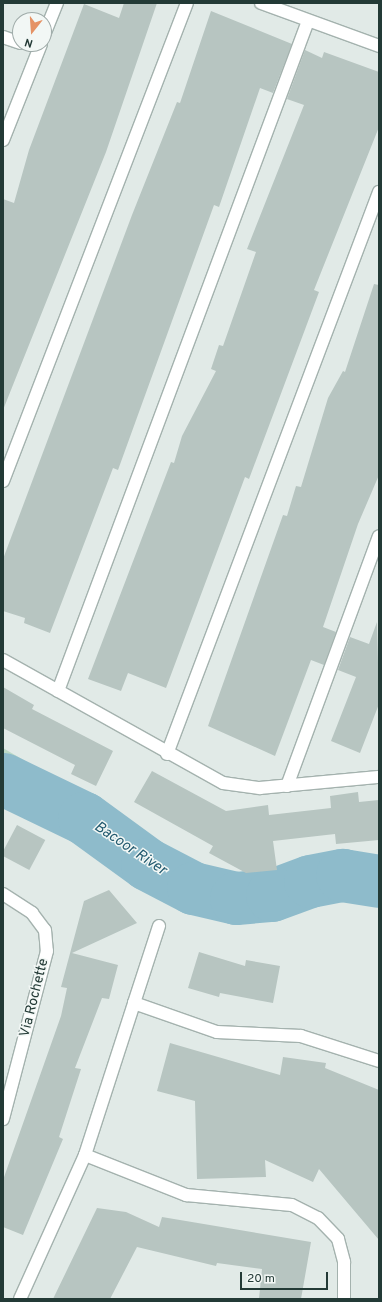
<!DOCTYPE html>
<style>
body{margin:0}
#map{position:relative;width:382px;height:1302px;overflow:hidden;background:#e1eae7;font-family:Overpass,sans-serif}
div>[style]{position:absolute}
.green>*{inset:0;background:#bcdac7}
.river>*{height:53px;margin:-26.5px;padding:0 26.5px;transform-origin:26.5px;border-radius:26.5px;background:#8ebbcb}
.building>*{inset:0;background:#b7c5c1;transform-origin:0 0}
.roads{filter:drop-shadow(1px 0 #a4b2ae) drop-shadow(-1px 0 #a4b2ae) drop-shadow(0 1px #a4b2ae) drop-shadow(0 -1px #a4b2ae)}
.street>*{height:12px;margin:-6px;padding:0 6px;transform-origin:6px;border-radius:6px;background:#fff}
span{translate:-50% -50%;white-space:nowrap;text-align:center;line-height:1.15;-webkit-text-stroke:3px #f2f7f5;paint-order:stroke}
.street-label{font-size:14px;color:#233a36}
.water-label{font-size:15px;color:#235b70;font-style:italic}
.frame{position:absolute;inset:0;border:4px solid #233a36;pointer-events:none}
.north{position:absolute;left:12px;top:12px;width:40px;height:40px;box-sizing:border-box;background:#f2f7f5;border:1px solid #9faba9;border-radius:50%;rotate:197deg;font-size:11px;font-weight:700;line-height:16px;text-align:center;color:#233a36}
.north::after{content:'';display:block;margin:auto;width:14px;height:18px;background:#e59265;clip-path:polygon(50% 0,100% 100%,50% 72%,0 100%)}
.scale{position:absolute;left:240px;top:1272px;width:88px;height:18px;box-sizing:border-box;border:2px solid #233a36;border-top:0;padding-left:5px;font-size:12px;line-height:14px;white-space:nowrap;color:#233a36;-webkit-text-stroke:3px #f2f7f5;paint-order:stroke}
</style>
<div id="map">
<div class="green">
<div style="clip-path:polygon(3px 748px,85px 796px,138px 837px,207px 873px,239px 878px,266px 877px,347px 859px,379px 866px,379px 902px,332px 891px,299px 913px,225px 914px,162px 893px,114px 852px,3px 807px)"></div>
</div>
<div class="river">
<div style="left:3px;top:779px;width:90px;rotate:25.7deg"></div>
<div style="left:84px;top:818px;width:78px;rotate:36.1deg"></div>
<div style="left:147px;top:864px;width:52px;rotate:27.6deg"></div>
<div style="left:193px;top:888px;width:44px;rotate:13.1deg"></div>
<div style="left:236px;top:898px;width:36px;rotate:-5deg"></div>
<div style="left:272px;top:895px;width:40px;rotate:-20.2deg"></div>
<div style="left:310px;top:881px;width:33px;rotate:-11deg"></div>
<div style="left:342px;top:875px;width:37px;rotate:9deg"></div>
</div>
<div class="building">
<div style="clip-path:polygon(124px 3px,157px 3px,106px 152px,3px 410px,3px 199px,14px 203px,29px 150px,84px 4px,119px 18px)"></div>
<div style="clip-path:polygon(211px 11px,292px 44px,273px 93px,260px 88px,219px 207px,214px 205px,118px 470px,113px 468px,50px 633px,24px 623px,25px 618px,3px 611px,3px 559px,132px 215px,177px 102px,180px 103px)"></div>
<div style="clip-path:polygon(305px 50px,322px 58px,324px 52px,379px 72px,379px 127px,314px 290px,319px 292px,249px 479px,245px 477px,166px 688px,128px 673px,121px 691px,88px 679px,171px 462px,174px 463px,182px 436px,216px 371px,211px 369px,219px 345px,223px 346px,256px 252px,247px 249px,304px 105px,287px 99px)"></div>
<div style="clip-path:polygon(374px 284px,379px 285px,379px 475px,358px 524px,323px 627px,336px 632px,324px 665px,311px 660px,275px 756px,208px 726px,283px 515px,287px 516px,296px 486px,301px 487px,328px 398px,343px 371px,345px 372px)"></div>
<div style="clip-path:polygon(377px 622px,379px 704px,360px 753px,331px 741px,356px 677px,338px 670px,350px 637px,369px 644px)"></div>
<div style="clip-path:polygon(3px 687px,34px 705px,32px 709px,113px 751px,96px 786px,71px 774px,75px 765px,3px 728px)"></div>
<div style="clip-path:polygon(152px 771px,226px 811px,268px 805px,269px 815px,331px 808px,330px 796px,358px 792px,359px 802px,379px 800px,379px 840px,336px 844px,335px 834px,273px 841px,277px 870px,246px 873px,209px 853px,213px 846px,134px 802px)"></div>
<div style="left:17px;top:825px;width:32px;height:34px;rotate:28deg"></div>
<div style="clip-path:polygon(109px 890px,137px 923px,72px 953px,118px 965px,109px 999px,102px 998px,75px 1068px,81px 1069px,59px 1137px,63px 1139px,23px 1235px,3px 1227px,3px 1180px,61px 1016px,67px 988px,61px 987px,84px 901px)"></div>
<div style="clip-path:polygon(199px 952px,245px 966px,246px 960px,280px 966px,273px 1003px,220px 993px,219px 997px,188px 988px)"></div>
<div style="clip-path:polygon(170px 1043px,280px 1075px,283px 1057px,326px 1063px,325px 1068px,379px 1090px,379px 1240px,319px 1169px,313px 1182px,265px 1160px,266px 1177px,197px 1179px,195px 1101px,157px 1091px)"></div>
<div style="clip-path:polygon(97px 1208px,126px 1212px,159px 1227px,162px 1217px,311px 1242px,301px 1299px,259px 1299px,262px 1269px,217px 1263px,216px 1266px,137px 1247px,110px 1299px,53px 1299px)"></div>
</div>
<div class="roads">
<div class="street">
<div style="left:261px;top:3px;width:126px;rotate:20deg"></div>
<div style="left:44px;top:35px;width:35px;rotate:-68deg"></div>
<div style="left:3px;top:37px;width:18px;rotate:19deg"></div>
<div style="left:3px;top:140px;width:103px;rotate:-68.4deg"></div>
<div style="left:3px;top:481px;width:512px;rotate:-68.95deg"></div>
<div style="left:3px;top:660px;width:252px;rotate:29.2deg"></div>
<div style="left:223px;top:783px;width:37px;rotate:8deg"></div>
<div style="left:260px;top:788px;width:120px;rotate:-5.3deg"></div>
<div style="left:58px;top:691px;width:715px;rotate:-69.54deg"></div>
<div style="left:167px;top:754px;width:601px;rotate:-69.33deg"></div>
<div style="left:287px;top:786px;width:266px;rotate:-69.8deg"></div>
<div style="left:3px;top:894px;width:35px;rotate:33deg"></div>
<div style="left:32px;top:913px;width:21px;rotate:53deg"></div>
<div style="left:45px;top:930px;width:21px;rotate:85deg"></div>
<div style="left:47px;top:951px;width:174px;rotate:104.7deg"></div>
<div style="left:159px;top:926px;width:81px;rotate:108deg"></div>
<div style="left:134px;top:1003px;width:88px;rotate:19.3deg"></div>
<div style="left:217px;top:1032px;width:84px;rotate:2.7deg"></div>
<div style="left:301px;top:1036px;width:82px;rotate:17.8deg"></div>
<div style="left:85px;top:1155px;width:109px;rotate:21.6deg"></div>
<div style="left:186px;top:1195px;width:106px;rotate:5.4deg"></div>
<div style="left:292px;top:1205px;width:29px;rotate:27deg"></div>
<div style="left:318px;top:1218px;width:29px;rotate:46deg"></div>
<div style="left:338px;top:1239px;width:24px;rotate:75deg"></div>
<div style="left:344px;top:1262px;width:37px;rotate:90deg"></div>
<div style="left:20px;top:1299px;width:158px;rotate:-65.7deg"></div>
<div style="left:85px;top:1155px;width:160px;rotate:-72.1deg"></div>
</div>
</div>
<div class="street-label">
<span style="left:35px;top:998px;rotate:-76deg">Via Rochette</span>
</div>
<div class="water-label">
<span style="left:130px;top:849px;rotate:34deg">Bacoor River</span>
</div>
<div class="frame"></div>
<div class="north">N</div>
<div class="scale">20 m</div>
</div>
